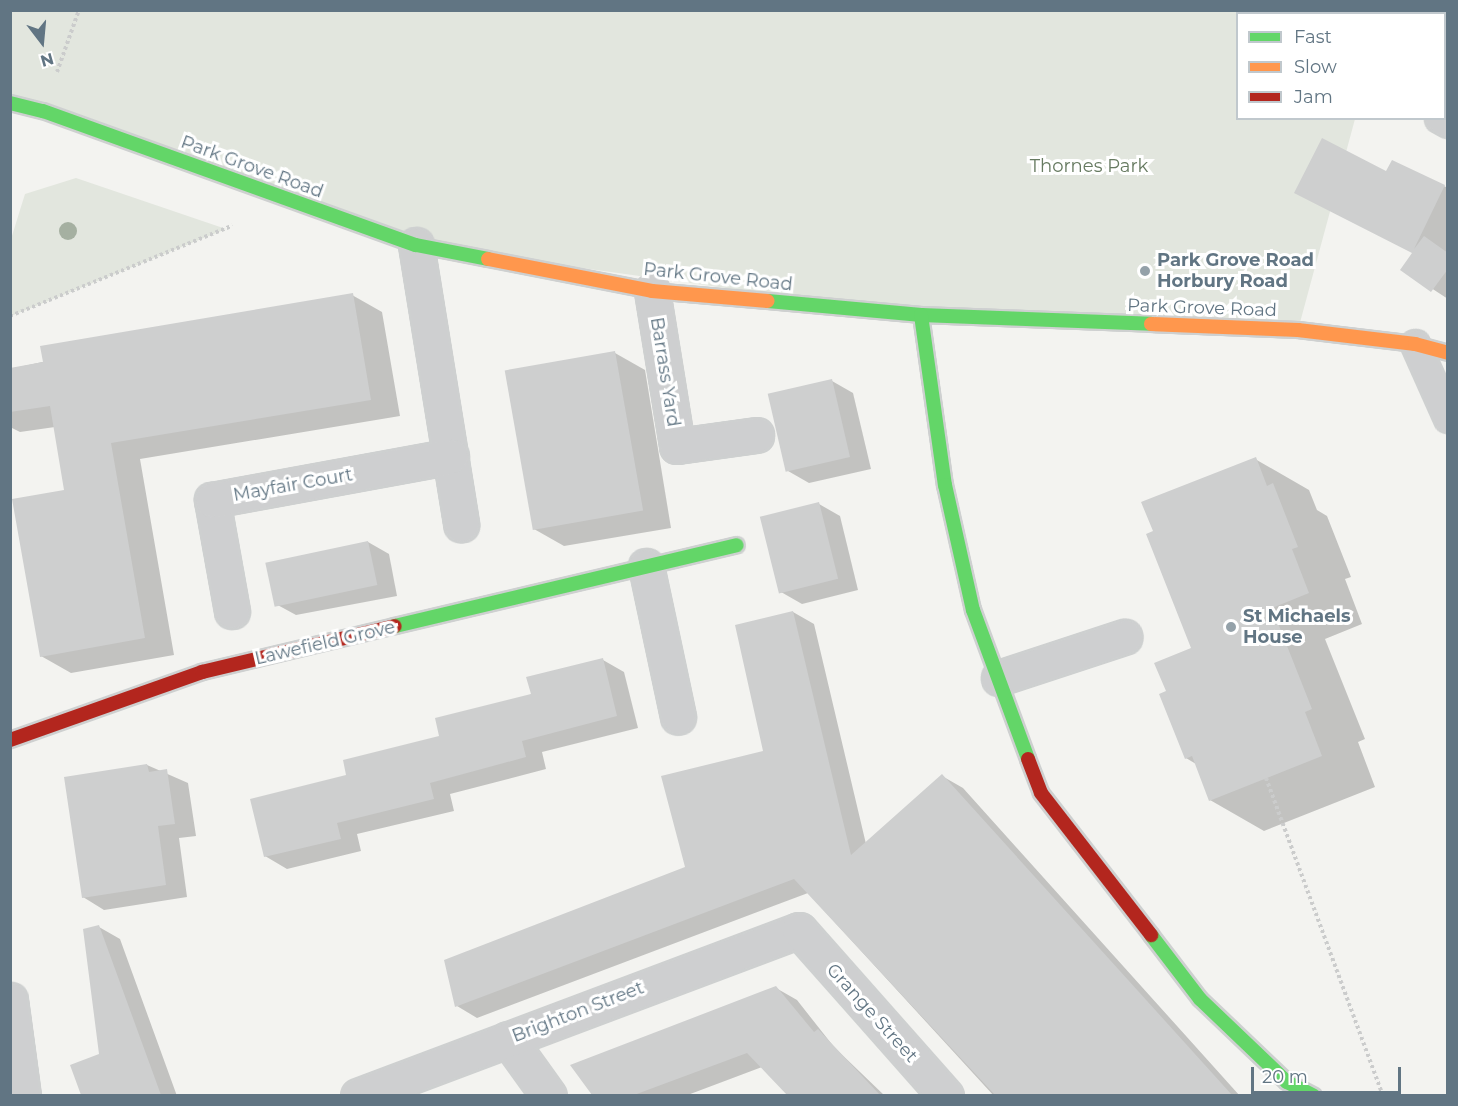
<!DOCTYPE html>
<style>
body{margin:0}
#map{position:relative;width:1458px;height:1106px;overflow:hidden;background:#f3f3f0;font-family:Montserrat,sans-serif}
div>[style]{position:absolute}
.green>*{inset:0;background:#e2e6de}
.shadow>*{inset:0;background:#0003}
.building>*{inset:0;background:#cecfcf;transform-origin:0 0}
.path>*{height:4px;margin-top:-2px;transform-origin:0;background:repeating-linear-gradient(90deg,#cbcccc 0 3px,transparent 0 6px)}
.roads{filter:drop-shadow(2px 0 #ced0d0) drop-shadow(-2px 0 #ced0d0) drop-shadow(0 2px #ced0d0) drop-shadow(0 -2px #ced0d0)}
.lane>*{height:27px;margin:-13.5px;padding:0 13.5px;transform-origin:13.5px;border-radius:13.5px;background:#cecfd0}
.street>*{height:33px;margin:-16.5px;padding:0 16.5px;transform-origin:16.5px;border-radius:16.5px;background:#cecfd0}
.fast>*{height:14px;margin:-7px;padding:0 7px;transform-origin:7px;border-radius:7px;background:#63d668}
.slow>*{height:14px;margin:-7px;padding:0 7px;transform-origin:7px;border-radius:7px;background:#ff974d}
.jam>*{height:14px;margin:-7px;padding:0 7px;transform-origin:7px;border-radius:7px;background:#b3261e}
.trees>*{width:18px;height:18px;margin:-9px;border-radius:50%;background:#a5b0a1}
.dots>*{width:16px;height:16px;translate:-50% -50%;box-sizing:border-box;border:3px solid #fff;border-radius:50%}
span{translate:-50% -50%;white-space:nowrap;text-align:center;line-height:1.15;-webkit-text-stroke:6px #fff;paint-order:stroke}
.park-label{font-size:18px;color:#667a60}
.street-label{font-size:18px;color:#617583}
.poi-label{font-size:18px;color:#617583;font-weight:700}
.left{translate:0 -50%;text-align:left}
.frame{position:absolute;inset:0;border:12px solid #617583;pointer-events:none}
.legend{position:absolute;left:1236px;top:12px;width:210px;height:108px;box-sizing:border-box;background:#fff;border:2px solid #c0c8cd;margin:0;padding:8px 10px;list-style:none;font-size:18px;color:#617583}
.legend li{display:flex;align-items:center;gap:12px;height:30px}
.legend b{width:30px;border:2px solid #c0c8cd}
.north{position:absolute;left:12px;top:12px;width:60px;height:60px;-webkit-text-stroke:4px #fff;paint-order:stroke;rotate:164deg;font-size:16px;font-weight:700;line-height:24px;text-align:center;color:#617583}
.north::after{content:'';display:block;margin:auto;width:21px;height:27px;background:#617583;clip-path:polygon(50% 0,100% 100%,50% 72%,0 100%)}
.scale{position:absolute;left:1251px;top:1067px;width:150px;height:27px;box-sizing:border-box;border:3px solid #617583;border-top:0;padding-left:8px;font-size:18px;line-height:21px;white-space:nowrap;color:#617583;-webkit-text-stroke:4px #fff;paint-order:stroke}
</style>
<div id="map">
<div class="green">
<div style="clip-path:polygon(11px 11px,1384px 11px,1238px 14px,1238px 118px,1355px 119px,1298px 330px,921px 315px,416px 245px,11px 103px)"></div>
<div style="clip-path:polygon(76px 178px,226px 229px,11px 316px,11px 239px,25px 194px)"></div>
</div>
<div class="shadow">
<div style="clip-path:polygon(1430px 10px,1448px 10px,1448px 84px,1444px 14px,1429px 14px)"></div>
<div style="clip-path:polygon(1393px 162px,1448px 188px,1448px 299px,1402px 269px,1413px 253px,1387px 173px)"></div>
<div style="clip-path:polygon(352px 295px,382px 312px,400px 416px,140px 459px,174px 655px,71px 673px,41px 656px,65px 492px,55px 427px,20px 432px,10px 427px,10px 369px)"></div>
<div style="clip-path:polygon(615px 353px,645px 370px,671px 528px,564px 546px,534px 529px)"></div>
<div style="clip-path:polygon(832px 381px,853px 393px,871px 469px,809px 483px,788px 471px)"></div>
<div style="clip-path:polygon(1255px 459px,1309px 490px,1317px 510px,1327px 516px,1351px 577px,1345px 579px,1362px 624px,1325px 639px,1365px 739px,1358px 742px,1375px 787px,1264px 831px,1210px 800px,1196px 764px,1186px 758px,1168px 692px,1192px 649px,1154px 532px)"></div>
<div style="clip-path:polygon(819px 504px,840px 516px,858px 590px,802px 604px,781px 592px)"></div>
<div style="clip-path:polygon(368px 542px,389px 554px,397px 596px,296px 615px,274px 603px)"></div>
<div style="clip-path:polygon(793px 612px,814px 624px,866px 844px,942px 776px,963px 788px,1240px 1096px,994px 1096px,808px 893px,477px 1018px,457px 1006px,687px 868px,765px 752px)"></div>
<div style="clip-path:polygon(603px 660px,624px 672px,638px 728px,542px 752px,546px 769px,450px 794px,454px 811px,357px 834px,361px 851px,287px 869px,265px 856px,348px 776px,441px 737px)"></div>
<div style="clip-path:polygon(147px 765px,188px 783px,196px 836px,179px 838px,187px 897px,104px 910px,83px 897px)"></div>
<div style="clip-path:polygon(99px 927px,120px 939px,177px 1096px,83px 1096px,72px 1066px,100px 1055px)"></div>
<div style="clip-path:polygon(776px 988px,797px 1000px,834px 1047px,885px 1096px,789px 1096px,767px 1065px,685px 1096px,594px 1096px,573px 1066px)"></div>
</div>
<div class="building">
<div style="clip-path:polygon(1322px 138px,1386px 171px,1392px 160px,1445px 185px,1414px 249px,1424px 236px,1448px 253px,1448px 269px,1431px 292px,1400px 270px,1412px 253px,1294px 193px)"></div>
<div style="clip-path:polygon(353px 293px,371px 400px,111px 443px,145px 638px,40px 657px,12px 499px,64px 490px,50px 406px,10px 412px,10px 368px,43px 362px,40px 346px)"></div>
<div style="left:615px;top:351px;width:162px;height:112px;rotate:80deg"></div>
<div style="left:832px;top:379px;width:80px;height:66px;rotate:77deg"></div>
<div style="clip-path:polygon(1256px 457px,1267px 486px,1273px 483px,1298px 547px,1292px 549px,1309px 593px,1272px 608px,1312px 709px,1305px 712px,1322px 756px,1209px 801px,1192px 756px,1185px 759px,1159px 694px,1166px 691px,1154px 663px,1191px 648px,1146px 534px,1153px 531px,1141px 502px)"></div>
<div style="left:819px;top:502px;width:79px;height:61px;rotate:76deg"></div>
<div style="left:368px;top:541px;width:45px;height:105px;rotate:78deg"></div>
<div style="clip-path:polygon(793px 611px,851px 855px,942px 774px,1232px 1095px,995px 1095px,794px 879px,455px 1007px,444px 960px,685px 867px,661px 776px,763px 751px,735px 625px)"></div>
<div style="clip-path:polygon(603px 658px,617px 716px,522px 741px,526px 757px,430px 783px,434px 799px,337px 823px,341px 839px,264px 857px,250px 799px,346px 775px,343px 760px,439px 736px,435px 718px,531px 694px,526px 677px)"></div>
<div style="clip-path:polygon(147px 764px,149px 772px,167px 769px,175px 824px,158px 826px,166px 885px,82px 898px,64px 777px)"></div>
<div style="clip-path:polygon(99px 925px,161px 1095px,81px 1095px,70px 1065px,99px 1054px,83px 929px)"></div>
<div style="clip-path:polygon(776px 986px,814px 1032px,818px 1029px,880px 1095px,787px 1095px,747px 1053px,634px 1095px,592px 1095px,570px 1065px)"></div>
</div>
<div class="path">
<div style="left:57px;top:72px;width:66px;rotate:-70.5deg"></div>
<div style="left:10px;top:316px;width:240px;rotate:-22.1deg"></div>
<div style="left:1266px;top:778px;width:339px;rotate:69.8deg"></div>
</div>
<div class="roads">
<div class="lane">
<div style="left:1392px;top:14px;width:4px;rotate:-76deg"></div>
<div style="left:1439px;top:118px;width:10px;rotate:29deg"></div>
<div style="left:1415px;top:344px;width:81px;rotate:66deg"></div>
</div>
<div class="street">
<div style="left:416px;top:245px;width:283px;rotate:80.8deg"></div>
<div style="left:652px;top:291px;width:157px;rotate:80.8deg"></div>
<div style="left:677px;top:446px;width:80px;rotate:-7.9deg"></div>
<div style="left:646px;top:566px;width:154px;rotate:78deg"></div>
<div style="left:232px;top:611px;width:113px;rotate:-100.2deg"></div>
<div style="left:212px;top:500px;width:243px;rotate:-10.4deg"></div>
<div style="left:999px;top:678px;width:132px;rotate:-18.2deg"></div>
<div style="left:10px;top:1000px;width:97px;rotate:82.3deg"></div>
<div style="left:508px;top:1039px;width:70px;rotate:54.3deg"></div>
<div style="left:358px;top:1096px;width:471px;rotate:-20.6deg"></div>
<div style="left:799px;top:930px;width:222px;rotate:48.5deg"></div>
</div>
<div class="fast">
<div style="left:10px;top:103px;width:34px;rotate:14deg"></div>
<div style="left:43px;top:111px;width:396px;rotate:19.8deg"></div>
<div style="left:416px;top:245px;width:73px;rotate:11deg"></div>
<div style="left:768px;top:301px;width:154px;rotate:5.2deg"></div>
<div style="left:921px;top:315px;width:230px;rotate:2.2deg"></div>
<div style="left:921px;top:315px;width:172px;rotate:82deg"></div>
<div style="left:945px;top:485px;width:128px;rotate:77.4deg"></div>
<div style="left:973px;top:610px;width:159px;rotate:69.7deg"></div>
<div style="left:395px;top:626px;width:351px;rotate:-13.3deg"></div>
<div style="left:1151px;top:935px;width:81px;rotate:52.6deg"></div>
<div style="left:1200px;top:999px;width:120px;rotate:43.7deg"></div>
<div style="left:1287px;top:1082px;width:30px;rotate:27deg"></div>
</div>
<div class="slow">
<div style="left:488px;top:259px;width:167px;rotate:11deg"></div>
<div style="left:652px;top:291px;width:116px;rotate:4.9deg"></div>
<div style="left:1151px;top:324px;width:147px;rotate:2.3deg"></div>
<div style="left:1298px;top:330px;width:118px;rotate:6.8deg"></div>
<div style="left:1415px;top:344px;width:34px;rotate:15deg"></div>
</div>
<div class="jam">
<div style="left:10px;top:740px;width:204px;rotate:-19.5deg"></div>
<div style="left:202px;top:672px;width:198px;rotate:-13.4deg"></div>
<div style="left:1028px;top:759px;width:36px;rotate:69deg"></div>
<div style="left:1041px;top:793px;width:180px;rotate:52.2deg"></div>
</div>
</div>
<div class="trees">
<div style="left:68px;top:231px"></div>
</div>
<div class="dots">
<div style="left:1145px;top:271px;background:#94a1a9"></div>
<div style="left:1231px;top:627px;background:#94a1a9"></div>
</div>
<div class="park-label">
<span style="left:1089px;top:166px">Thornes Park</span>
</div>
<div class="street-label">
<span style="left:252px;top:167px;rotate:20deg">Park Grove Road</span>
<span style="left:718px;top:277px;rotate:6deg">Park Grove Road</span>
<span style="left:1202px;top:308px;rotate:2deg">Park Grove Road</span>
<span style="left:665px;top:372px;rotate:81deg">Barrass Yard</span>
<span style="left:293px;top:485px;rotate:-10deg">Mayfair Court</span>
<span style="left:325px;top:643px;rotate:-13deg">Lawefield Grove</span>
<span style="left:578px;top:1012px;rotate:-21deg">Brighton Street</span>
<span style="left:872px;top:1013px;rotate:48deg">Grange Street</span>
</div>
<div class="poi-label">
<span class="left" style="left:1157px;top:271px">Park Grove Road<br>Horbury Road</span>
<span class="left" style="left:1243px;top:627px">St Michaels<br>House</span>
</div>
<div class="frame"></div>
<ul class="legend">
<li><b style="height:8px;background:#63d668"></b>Fast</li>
<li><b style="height:8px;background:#ff974d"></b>Slow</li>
<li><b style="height:8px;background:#b3261e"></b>Jam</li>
</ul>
<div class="north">N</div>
<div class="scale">20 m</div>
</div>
